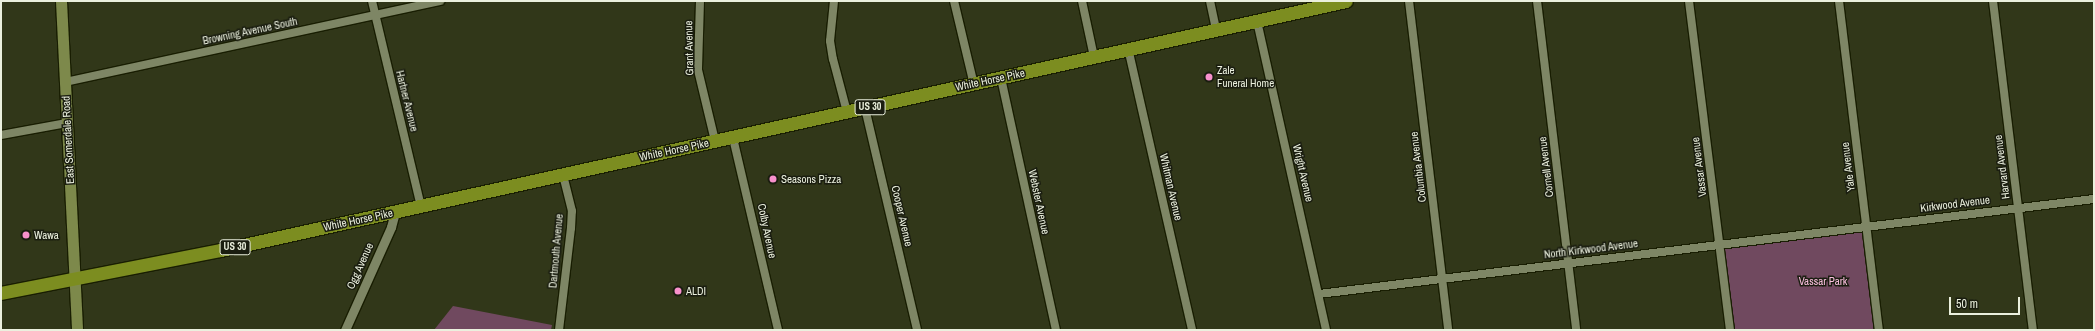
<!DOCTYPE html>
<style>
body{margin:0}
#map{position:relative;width:2095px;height:331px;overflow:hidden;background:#313719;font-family:"Archivo Narrow",sans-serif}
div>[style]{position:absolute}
.green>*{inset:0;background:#70495f}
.roads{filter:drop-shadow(1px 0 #191e02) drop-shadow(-1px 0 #191e02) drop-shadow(0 1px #191e02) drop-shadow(0 -1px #191e02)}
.minor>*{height:8px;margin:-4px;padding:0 4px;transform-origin:4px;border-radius:4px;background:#7e8665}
.tertiary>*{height:9px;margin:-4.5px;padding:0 4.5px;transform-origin:4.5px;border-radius:4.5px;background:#7e8665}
.secondary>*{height:11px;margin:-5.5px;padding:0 5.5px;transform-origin:5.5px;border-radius:5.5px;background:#7d894b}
.trunk>*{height:13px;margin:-6.5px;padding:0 6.5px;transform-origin:6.5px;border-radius:6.5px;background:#7c8d20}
.dots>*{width:11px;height:11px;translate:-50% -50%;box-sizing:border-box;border:2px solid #1a1d10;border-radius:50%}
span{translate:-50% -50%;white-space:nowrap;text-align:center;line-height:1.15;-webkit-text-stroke:3px #1a1d10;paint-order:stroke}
.shield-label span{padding:1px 3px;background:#1a1d10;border:1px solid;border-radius:3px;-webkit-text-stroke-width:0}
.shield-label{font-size:10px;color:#ebf0de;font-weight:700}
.street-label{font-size:11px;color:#ebf0de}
.poi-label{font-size:11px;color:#ebf0de}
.left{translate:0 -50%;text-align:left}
.park-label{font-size:11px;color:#fcc0e0}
.frame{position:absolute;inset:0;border:2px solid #ebf0de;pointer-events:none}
.scale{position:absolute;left:1949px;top:297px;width:71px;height:18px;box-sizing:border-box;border:2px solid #ebf0de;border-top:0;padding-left:5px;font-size:12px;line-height:14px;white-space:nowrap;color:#ebf0de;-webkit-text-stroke:3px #1a1d10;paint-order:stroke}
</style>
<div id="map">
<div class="green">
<div style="clip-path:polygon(1866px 226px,1879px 330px,1730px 330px,1720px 244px)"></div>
<div style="clip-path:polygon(453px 306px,552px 325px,551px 330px,434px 330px)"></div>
</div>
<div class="roads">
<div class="minor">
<div style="left:372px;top:1px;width:211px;rotate:76.6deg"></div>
<div style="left:700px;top:1px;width:69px;rotate:91.7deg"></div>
<div style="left:698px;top:70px;width:73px;rotate:76.5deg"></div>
<div style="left:834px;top:1px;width:40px;rotate:95.7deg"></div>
<div style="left:830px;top:41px;width:18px;rotate:81deg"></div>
<div style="left:833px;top:59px;width:55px;rotate:75.2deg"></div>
<div style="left:954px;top:1px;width:86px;rotate:76.6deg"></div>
<div style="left:1082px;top:1px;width:57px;rotate:77.9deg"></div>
<div style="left:1210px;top:1px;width:30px;rotate:78deg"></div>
<div style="left:1409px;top:1px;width:331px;rotate:83.2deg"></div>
<div style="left:1537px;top:1px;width:331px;rotate:83.2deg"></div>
<div style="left:1689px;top:1px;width:332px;rotate:82.9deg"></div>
<div style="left:1839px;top:1px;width:331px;rotate:83.1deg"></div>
<div style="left:1993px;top:1px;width:331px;rotate:83.1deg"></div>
<div style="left:1257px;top:21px;width:317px;rotate:77.4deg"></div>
<div style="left:1128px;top:48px;width:289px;rotate:77.2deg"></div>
<div style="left:1001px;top:78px;width:258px;rotate:77.7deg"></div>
<div style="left:65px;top:82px;width:384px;rotate:-12.2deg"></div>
<div style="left:865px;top:108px;width:228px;rotate:76.8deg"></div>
<div style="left:1px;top:135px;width:67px;rotate:-10.3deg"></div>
<div style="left:733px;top:138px;width:197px;rotate:76.8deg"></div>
<div style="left:1319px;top:294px;width:781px;rotate:-6.99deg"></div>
<div style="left:559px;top:330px;width:103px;rotate:-83.3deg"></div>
<div style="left:571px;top:228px;width:17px;rotate:-87deg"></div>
<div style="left:572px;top:211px;width:37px;rotate:-104deg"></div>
</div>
<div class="tertiary">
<div style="left:345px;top:330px;width:113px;rotate:-65.9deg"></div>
<div style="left:391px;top:227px;width:16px;rotate:-75deg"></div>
</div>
<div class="secondary">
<div style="left:61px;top:1px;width:329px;rotate:87.2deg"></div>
</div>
<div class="trunk">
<div style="left:1px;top:293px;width:224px;rotate:-11.1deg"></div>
<div style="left:221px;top:250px;width:1152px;rotate:-12.48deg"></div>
</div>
</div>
<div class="dots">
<div style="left:1209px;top:77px;background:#f890cc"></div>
<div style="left:773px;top:179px;background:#f890cc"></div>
<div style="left:26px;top:235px;background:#f890cc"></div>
<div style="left:678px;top:291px;background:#f890cc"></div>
</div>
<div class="shield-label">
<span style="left:870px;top:107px">US 30</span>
<span style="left:235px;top:247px">US 30</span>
</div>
<div class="street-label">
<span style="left:250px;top:31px;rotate:-12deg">Browning Avenue South</span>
<span style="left:689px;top:48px;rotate:-91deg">Grant Avenue</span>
<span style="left:990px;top:80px;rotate:-12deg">White Horse Pike</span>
<span style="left:407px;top:101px;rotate:76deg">Hartner Avenue</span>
<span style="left:68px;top:140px;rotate:-93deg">East Somerdale Road</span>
<span style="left:674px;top:150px;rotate:-12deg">White Horse Pike</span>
<span style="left:1418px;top:167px;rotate:-97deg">Columbia Avenue</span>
<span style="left:1546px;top:167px;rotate:-97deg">Cornell Avenue</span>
<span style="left:1699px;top:167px;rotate:-97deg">Vassar Avenue</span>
<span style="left:1848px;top:167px;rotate:-97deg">Yale Avenue</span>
<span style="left:2002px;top:167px;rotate:-97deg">Harvard Avenue</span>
<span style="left:1303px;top:173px;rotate:77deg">Wright Avenue</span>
<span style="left:1171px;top:187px;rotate:77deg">Whitman Avenue</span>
<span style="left:1039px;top:202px;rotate:78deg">Webster Avenue</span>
<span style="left:1955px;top:204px;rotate:-7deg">Kirkwood Avenue</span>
<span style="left:902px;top:216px;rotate:77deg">Cooper Avenue</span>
<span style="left:358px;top:220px;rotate:-12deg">White Horse Pike</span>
<span style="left:767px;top:231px;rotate:78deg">Colby Avenue</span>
<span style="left:1591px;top:249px;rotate:-7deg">North Kirkwood Avenue</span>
<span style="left:556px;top:251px;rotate:-85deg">Dartmouth Avenue</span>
<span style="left:360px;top:266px;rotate:-66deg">Ogg Avenue</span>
</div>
<div class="poi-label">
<span class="left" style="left:1217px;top:77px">Zale<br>Funeral Home</span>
<span class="left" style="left:781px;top:179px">Seasons Pizza</span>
<span class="left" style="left:34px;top:235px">Wawa</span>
<span class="left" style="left:686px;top:291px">ALDI</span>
</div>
<div class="park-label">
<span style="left:1823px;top:281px">Vassar Park</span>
</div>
<div class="frame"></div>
<div class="scale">50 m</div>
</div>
